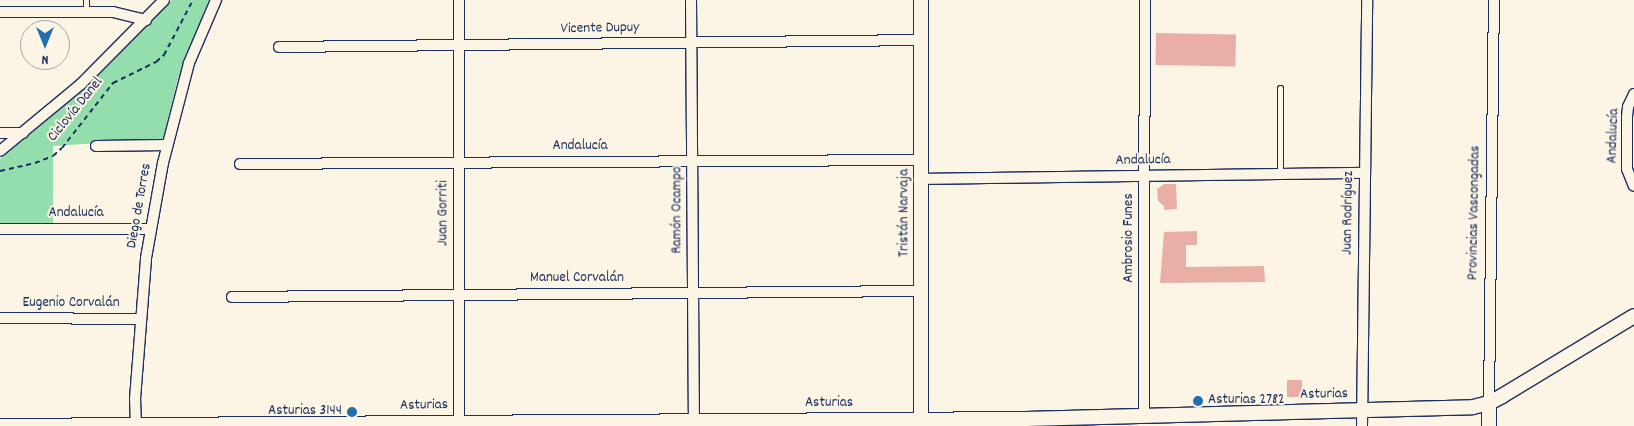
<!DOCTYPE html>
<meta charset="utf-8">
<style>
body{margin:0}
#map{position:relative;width:1634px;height:426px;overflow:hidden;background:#fcf5e5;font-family:Dekko,sans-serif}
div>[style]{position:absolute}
.green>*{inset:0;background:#94ddac}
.building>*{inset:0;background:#e9afa6;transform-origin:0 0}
.path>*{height:2px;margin-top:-1px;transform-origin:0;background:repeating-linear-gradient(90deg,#1b2f5e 0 5px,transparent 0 9px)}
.roads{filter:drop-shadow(1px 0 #1b2f5e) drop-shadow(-1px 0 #1b2f5e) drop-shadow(0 1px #1b2f5e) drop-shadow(0 -1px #1b2f5e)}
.lane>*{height:5px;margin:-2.5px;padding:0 2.5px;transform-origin:2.5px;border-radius:2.5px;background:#fcf5e5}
.street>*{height:10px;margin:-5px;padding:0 5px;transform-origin:5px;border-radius:5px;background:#fcf5e5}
.secondary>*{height:14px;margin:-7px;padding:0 7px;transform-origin:7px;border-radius:7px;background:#fcf5e5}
.dots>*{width:14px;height:14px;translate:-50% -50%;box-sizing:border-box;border:2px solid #fcf5e5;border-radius:50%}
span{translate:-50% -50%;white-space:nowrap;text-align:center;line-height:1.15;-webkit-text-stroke:4px #fcf5e5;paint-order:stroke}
.street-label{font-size:15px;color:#1b2f5e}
.poi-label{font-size:15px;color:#1b2f5e}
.left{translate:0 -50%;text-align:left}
.right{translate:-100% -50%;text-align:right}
.north{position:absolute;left:20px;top:20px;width:50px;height:50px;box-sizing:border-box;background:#fcf5e5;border:1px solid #a2a6af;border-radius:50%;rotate:180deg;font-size:14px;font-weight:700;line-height:20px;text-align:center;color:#1b2f5e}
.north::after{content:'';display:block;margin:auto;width:18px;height:22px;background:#1f6fb2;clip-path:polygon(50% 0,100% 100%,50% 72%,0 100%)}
</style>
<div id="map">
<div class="green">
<div style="clip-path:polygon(172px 0,209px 0,177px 82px,163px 139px,53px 146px,53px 224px,0 225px,0 159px,85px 88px)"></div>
</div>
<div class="building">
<div style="left:1156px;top:33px;width:80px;height:32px;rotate:1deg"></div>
<div style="clip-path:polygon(1164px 184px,1176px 184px,1177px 209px,1164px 210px,1164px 206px,1158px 201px,1157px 189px)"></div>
<div style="clip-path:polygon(1197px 231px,1197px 245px,1186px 245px,1186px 267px,1264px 266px,1265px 282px,1160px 283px,1164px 232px)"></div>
<div style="left:1287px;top:380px;width:15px;height:17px"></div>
</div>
<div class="path">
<div style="left:0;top:171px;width:36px;rotate:-13deg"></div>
<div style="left:35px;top:163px;width:19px;rotate:-21deg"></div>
<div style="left:53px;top:156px;width:12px;rotate:-42deg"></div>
<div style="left:62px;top:148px;width:83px;rotate:-51.9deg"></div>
<div style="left:113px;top:83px;width:48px;rotate:-26deg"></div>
<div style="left:156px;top:62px;width:11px;rotate:-41deg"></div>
<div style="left:164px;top:55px;width:62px;rotate:-62.2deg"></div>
</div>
<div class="roads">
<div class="lane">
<div style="left:86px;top:12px;width:12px;rotate:-90deg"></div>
<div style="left:1280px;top:174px;width:86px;rotate:-90deg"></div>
</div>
<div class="street">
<div style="left:459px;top:0;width:426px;rotate:90deg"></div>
<div style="left:691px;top:0;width:421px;rotate:89.6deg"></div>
<div style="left:0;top:12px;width:113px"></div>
<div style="left:113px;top:12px;width:34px;rotate:14deg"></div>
<div style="left:279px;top:47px;width:642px;rotate:-0.62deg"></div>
<div style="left:1634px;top:94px;width:14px;rotate:115deg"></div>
<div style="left:1628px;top:107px;width:10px;rotate:96deg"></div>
<div style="left:1627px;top:117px;width:52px;rotate:90deg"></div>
<div style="left:1627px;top:169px;width:18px;rotate:68deg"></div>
<div style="left:0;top:133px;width:23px"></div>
<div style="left:96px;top:146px;width:71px;rotate:-0.8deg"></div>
<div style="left:0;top:151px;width:105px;rotate:-39.6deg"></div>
<div style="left:81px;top:84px;width:118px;rotate:-45.3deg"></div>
<div style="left:240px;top:164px;width:681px;rotate:-0.34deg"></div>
<div style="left:921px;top:179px;width:444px;rotate:-0.8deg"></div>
<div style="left:0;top:229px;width:151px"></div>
<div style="left:232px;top:297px;width:689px;rotate:-0.5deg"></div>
<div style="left:0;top:318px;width:141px;rotate:0.4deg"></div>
<div style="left:1489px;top:403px;width:403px;rotate:-89.3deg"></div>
<div style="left:1144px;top:416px;width:416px;rotate:-89.9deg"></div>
<div style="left:136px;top:426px;width:27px;rotate:-92deg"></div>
<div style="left:135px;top:399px;width:141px;rotate:-85.5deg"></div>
<div style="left:146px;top:258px;width:97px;rotate:-79.9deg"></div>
<div style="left:163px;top:163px;width:103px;rotate:-75.4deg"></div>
<div style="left:189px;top:63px;width:69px;rotate:-66.8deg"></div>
<div style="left:1362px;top:426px;width:426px;rotate:-89.3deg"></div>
</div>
<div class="secondary">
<div style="left:921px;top:0;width:420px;rotate:90deg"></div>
<div style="left:0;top:426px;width:1025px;rotate:-0.39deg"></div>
<div style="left:1025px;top:419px;width:448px;rotate:-1.5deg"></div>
<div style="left:1473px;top:407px;width:16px;rotate:-14deg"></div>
<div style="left:1489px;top:403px;width:15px;rotate:-28deg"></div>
<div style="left:1502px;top:396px;width:154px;rotate:-31.2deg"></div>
<div style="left:1489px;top:426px;width:23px;rotate:-90deg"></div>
</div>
</div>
<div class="dots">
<div style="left:1198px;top:401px;background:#1f6fb2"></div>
<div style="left:352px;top:412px;background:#1f6fb2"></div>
</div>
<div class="street-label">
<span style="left:600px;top:29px;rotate:-1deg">Vicente Dupuy</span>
<span style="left:76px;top:110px;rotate:-51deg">Ciclovía Danel</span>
<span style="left:1614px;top:136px;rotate:-88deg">Andalucía</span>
<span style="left:580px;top:147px">Andalucía</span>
<span style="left:1143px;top:161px;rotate:-1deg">Andalucía</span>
<span style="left:140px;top:206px;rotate:-80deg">Diego de Torres</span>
<span style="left:678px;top:210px;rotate:-90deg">Ramón Ocampo</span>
<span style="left:444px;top:213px;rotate:-90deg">Juan Gorriti</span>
<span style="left:905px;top:213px;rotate:-90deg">Tristán Narvaja</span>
<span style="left:1349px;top:213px;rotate:-89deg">Juan Rodríguez</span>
<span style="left:1475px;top:213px;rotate:-89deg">Provincias Vascongadas</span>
<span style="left:76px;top:214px">Andalucía</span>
<span style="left:1130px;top:238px;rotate:-90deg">Ambrosio Funes</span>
<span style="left:577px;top:279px">Manuel Corvalán</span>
<span style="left:71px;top:304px">Eugenio Corvalán</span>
<span style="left:1324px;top:395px;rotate:-1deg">Asturias</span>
<span style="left:829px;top:404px">Asturias</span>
<span style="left:424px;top:406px;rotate:-1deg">Asturias</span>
</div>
<div class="poi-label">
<span class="left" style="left:1208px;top:401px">Asturias 2782</span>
<span class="right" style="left:342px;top:412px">Asturias 3144</span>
</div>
<div class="north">N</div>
</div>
